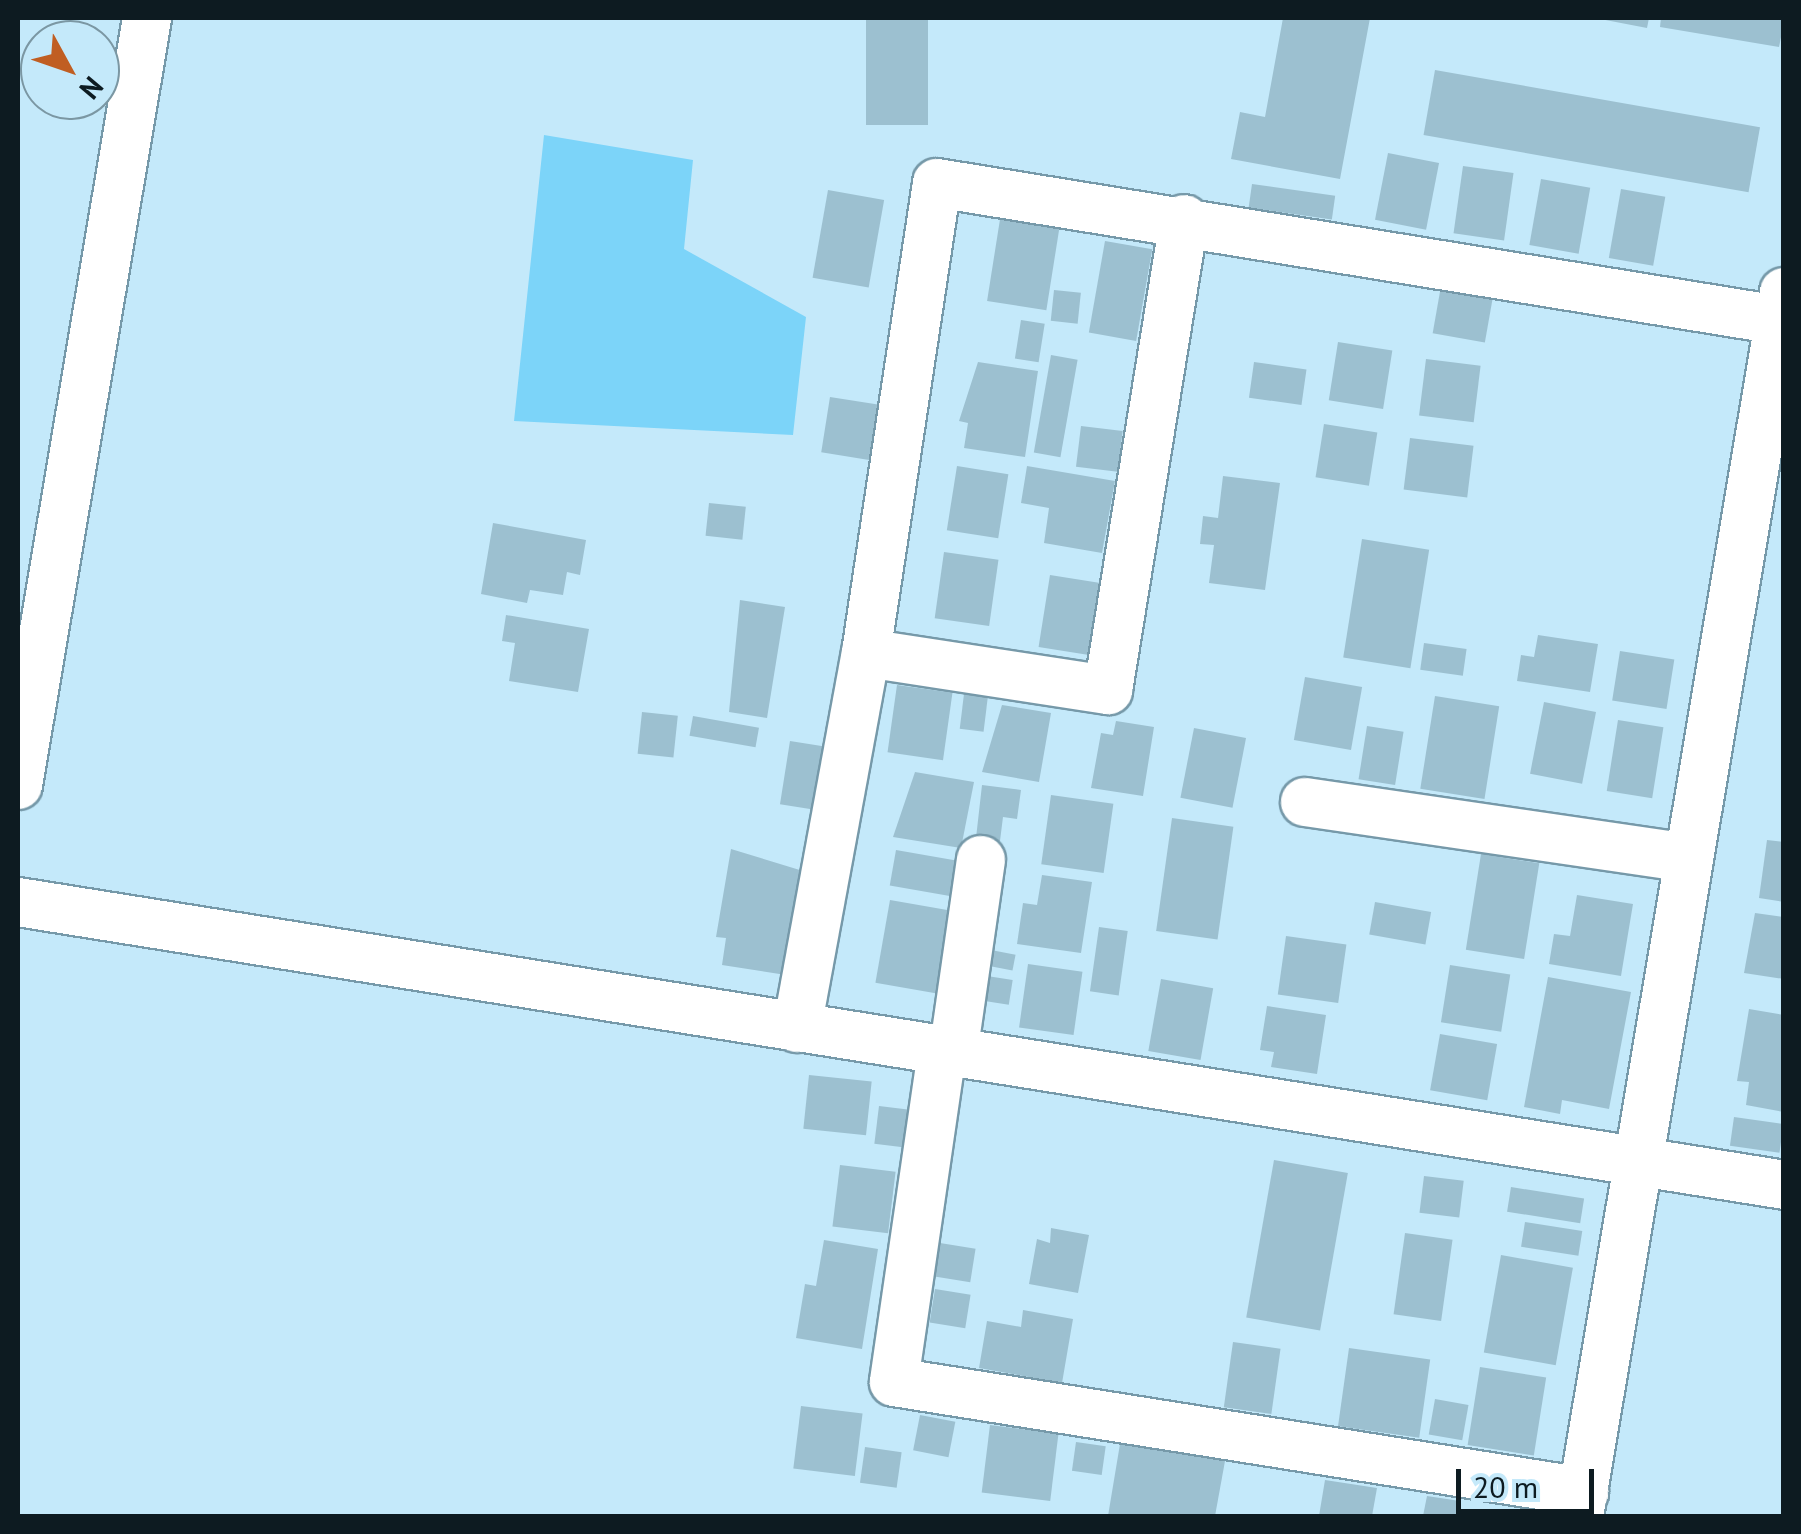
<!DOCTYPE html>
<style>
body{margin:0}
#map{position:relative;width:1801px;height:1534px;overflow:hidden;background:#c4e9fa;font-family:"PT Sans",sans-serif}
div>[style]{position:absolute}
.green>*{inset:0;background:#7cd4f9}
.building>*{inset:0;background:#9cc0d0;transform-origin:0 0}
.roads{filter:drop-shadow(2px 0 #7699a9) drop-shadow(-2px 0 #7699a9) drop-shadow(0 2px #7699a9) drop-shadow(0 -2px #7699a9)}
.minor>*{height:48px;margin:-24px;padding:0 24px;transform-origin:24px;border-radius:24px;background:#fff}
span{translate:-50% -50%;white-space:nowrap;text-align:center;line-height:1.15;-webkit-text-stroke:10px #c4e9fa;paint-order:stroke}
.frame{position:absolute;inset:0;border:20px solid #0d1b21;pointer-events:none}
.north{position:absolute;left:20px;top:20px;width:100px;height:100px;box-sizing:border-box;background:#c4e9fa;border:2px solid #7b97a3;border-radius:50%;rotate:130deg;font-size:28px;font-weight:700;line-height:40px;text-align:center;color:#0d1b21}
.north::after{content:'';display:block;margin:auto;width:35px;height:45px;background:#c05e22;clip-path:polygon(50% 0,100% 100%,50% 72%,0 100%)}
.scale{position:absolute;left:1456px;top:1469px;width:138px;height:45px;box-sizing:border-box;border:5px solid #0d1b21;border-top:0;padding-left:12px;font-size:30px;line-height:35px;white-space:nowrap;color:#0d1b21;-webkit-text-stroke:8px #c4e9fa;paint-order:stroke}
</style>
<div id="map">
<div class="green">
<div style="clip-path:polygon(544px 135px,693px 160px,684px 249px,806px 317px,793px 435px,514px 421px)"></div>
</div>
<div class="building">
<div style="left:866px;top:18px;width:62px;height:107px"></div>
<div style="clip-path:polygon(1283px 18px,1370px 18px,1340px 179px,1231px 159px,1240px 112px,1265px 117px)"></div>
<div style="clip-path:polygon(1595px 18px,1649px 18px,1647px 28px)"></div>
<div style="clip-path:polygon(1661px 18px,1784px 18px,1784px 22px,1779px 47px,1660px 27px)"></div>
<div style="left:1435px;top:70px;width:330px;height:66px;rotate:10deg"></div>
<div style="left:1388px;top:153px;width:52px;height:68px;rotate:11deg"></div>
<div style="left:1463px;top:166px;width:51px;height:68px;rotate:8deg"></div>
<div style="left:1541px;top:179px;width:50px;height:67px;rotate:10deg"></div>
<div style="left:1252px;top:184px;width:84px;height:24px;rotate:8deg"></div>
<div style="left:1621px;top:189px;width:45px;height:70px;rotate:10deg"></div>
<div style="left:828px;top:190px;width:57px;height:89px;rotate:10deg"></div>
<div style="left:1001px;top:213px;width:60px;height:89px;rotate:9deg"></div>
<div style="left:1105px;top:241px;width:48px;height:93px;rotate:10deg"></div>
<div style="left:1441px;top:286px;width:53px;height:48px;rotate:10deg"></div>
<div style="left:1054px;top:290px;width:27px;height:31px;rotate:6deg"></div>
<div style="left:1021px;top:320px;width:24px;height:39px;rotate:9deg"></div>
<div style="left:1338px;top:342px;width:55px;height:59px;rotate:9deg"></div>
<div style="left:1051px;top:355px;width:27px;height:99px;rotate:10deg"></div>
<div style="left:1426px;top:359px;width:55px;height:57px;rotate:7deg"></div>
<div style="clip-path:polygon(978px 362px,1038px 371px,1025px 457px,964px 448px,968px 423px,959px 421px)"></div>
<div style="left:1254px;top:362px;width:53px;height:36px;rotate:8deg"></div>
<div style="left:830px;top:397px;width:50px;height:56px;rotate:9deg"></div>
<div style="left:1324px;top:424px;width:54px;height:54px;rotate:9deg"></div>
<div style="left:1081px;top:426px;width:42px;height:41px;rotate:7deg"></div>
<div style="left:1410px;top:438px;width:64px;height:52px;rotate:7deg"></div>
<div style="left:957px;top:466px;width:52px;height:65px;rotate:9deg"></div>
<div style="clip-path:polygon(1027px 466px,1115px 481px,1102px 553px,1044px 543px,1049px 508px,1021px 503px)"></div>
<div style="clip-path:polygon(1223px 476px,1280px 483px,1265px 590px,1209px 583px,1214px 545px,1200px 544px,1203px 516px,1218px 518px)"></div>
<div style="left:709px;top:503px;width:37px;height:33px;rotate:6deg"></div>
<div style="clip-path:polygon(493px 523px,586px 540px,580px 575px,567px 572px,563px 595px,530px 590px,527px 603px,481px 594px)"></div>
<div style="left:1362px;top:539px;width:68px;height:120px;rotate:9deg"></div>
<div style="left:944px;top:552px;width:55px;height:67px;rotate:8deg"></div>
<div style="left:1050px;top:575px;width:51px;height:73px;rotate:9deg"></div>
<div style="clip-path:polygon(740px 600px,785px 607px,767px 718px,729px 712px)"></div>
<div style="clip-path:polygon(506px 615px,589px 629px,578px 692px,509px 681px,515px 643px,502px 641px)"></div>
<div style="clip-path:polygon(1538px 635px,1598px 644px,1590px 692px,1517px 681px,1521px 655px,1534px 657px)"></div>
<div style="left:1424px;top:643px;width:43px;height:27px;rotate:8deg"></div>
<div style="left:1620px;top:651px;width:55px;height:50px;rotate:9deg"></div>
<div style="left:1305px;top:677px;width:58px;height:64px;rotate:10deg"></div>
<div style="left:897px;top:685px;width:56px;height:68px;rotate:8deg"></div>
<div style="left:964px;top:694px;width:24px;height:35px;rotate:7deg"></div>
<div style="left:1435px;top:696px;width:65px;height:94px;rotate:9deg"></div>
<div style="left:1544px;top:702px;width:53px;height:73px;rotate:11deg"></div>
<div style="clip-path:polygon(1002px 705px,1051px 713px,1039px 782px,982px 772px)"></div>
<div style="left:642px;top:712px;width:36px;height:42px;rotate:6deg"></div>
<div style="left:693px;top:716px;width:67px;height:20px;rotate:10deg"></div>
<div style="left:1618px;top:720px;width:46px;height:72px;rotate:9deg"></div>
<div style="clip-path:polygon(1116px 721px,1154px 727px,1143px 796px,1091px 788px,1101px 733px,1113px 735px)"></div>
<div style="left:1367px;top:726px;width:37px;height:54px;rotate:9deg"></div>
<div style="left:1194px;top:728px;width:53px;height:71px;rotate:11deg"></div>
<div style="left:790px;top:741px;width:40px;height:64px;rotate:9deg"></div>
<div style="clip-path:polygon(915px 772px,974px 782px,961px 848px,893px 837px)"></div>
<div style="clip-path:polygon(982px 785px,1021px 790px,1017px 819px,1003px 817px,1000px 841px,976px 838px)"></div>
<div style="left:1051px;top:795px;width:63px;height:70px;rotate:8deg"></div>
<div style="left:1172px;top:818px;width:62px;height:114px;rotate:8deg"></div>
<div style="clip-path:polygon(1767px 840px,1784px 842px,1784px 902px,1759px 898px)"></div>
<div style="clip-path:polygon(731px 849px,803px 871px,786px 975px,722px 965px,726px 938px,716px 937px)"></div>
<div style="left:896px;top:850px;width:74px;height:36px;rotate:10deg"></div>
<div style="left:1481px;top:854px;width:59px;height:97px;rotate:9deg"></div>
<div style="clip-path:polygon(1042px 875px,1092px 882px,1081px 953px,1017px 944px,1023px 903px,1037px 905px)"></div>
<div style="clip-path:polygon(1577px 895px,1633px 904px,1621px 976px,1549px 964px,1554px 934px,1570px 936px)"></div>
<div style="left:890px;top:900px;width:64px;height:84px;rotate:10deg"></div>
<div style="left:1375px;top:902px;width:57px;height:33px;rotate:10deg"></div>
<div style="clip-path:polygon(1755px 913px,1784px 917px,1784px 979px,1744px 973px)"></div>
<div style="left:1099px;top:927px;width:29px;height:65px;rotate:8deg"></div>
<div style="left:1286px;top:936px;width:61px;height:59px;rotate:8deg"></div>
<div style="left:991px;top:950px;width:25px;height:16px;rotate:11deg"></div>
<div style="left:1028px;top:964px;width:55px;height:64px;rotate:8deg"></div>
<div style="left:1450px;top:965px;width:61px;height:58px;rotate:9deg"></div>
<div style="left:987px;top:976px;width:26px;height:25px;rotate:9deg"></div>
<div style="clip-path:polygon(1548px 977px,1631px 992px,1609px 1109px,1562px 1100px,1560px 1114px,1524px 1107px)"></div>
<div style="left:1161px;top:979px;width:53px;height:73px;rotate:10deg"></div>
<div style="clip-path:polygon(1267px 1006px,1326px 1015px,1317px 1074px,1271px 1067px,1274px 1052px,1260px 1050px)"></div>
<div style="clip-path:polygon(1749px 1009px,1784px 1015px,1784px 1112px,1746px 1105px,1749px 1082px,1737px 1081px)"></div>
<div style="left:1440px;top:1034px;width:58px;height:57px;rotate:10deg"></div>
<div style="left:809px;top:1075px;width:63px;height:54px;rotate:6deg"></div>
<div style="left:879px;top:1106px;width:31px;height:38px;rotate:7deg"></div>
<div style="left:1734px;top:1117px;width:50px;height:29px;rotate:8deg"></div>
<div style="left:1274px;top:1160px;width:75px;height:160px;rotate:10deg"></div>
<div style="left:840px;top:1165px;width:56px;height:62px;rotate:7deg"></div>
<div style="left:1424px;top:1176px;width:40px;height:37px;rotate:7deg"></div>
<div style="left:1511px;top:1187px;width:74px;height:25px;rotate:9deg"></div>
<div style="left:1525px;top:1222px;width:58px;height:25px;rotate:9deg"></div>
<div style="clip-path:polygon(1051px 1228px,1089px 1235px,1078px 1293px,1029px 1284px,1037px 1239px,1050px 1243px)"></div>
<div style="left:1405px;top:1233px;width:48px;height:82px;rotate:8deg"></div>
<div style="clip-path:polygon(824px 1240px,878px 1249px,862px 1349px,796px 1338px,805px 1284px,816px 1286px)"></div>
<div style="left:940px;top:1243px;width:36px;height:34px;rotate:9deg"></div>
<div style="left:1501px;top:1255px;width:73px;height:99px;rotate:10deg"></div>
<div style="left:935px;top:1289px;width:36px;height:34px;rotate:9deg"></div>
<div style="clip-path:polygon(1023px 1310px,1073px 1319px,1062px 1383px,979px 1368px,987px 1321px,1021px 1327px)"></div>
<div style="left:1233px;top:1342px;width:48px;height:66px;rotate:8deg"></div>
<div style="left:1349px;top:1348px;width:82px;height:79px;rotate:8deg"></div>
<div style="left:1480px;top:1367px;width:67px;height:79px;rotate:9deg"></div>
<div style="left:1435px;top:1399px;width:34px;height:36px;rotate:10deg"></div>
<div style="left:801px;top:1406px;width:62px;height:63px;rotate:7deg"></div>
<div style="left:920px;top:1415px;width:36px;height:36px;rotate:11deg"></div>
<div style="left:990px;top:1425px;width:69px;height:68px;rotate:7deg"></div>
<div style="left:1076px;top:1442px;width:30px;height:29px;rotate:8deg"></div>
<div style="clip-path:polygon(1120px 1444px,1225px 1461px,1215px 1516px,1108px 1516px)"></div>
<div style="left:865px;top:1447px;width:37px;height:36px;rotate:8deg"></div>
<div style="clip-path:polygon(1325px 1480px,1377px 1488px,1372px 1516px,1319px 1516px)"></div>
<div style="clip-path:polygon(1427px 1496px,1460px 1501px,1457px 1516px,1423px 1516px)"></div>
</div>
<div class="roads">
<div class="minor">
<div style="left:866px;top:653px;width:245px;rotate:8.7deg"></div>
<div style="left:1108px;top:690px;width:477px;rotate:-80.8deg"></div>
<div style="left:18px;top:785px;width:778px;rotate:-80.45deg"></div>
<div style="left:1305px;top:802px;width:388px;rotate:8.3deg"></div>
<div style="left:18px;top:902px;width:1789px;rotate:9.1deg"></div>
<div style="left:797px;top:1028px;width:381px;rotate:-79.6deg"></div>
<div style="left:866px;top:653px;width:475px;rotate:-81.4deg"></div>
<div style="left:937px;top:183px;width:852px;rotate:9.25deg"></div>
<div style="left:942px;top:1052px;width:333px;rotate:98.3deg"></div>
<div style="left:894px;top:1382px;width:699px;rotate:9.06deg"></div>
<div style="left:953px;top:1054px;width:196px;rotate:-81.8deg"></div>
<div style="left:1579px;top:1516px;width:1241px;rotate:-80.49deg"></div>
</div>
</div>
<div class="frame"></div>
<div class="north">N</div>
<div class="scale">20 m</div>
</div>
